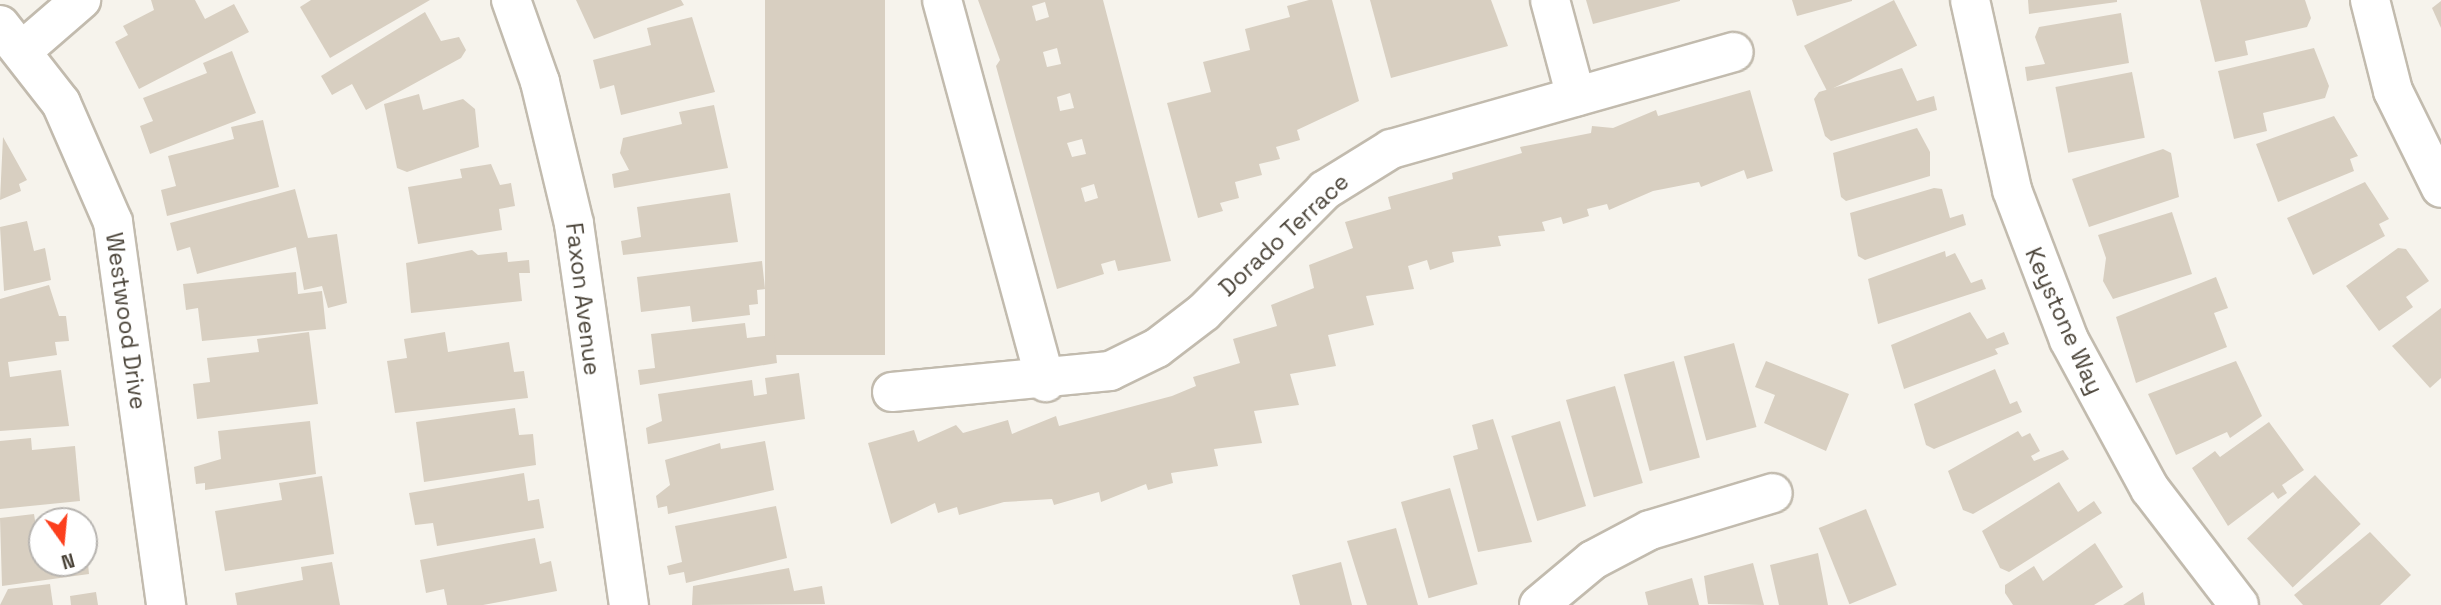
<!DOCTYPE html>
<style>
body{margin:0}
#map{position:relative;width:2441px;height:605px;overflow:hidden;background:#f6f3ec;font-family:"Space Grotesk",sans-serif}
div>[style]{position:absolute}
.building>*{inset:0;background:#d8cfc1;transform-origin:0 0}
.roads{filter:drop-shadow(2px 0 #c2bbae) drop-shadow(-2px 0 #c2bbae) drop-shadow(0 2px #c2bbae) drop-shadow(0 -2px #c2bbae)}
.minor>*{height:38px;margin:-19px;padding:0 19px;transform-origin:19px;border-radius:19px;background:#fff}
span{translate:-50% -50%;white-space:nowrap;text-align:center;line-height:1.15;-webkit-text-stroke:6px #fff;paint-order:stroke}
.street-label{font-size:23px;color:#4b4439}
.north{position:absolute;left:28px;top:507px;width:70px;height:70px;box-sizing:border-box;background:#fff;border:2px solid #b7b4b0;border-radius:50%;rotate:165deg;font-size:19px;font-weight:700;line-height:28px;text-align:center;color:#4b4439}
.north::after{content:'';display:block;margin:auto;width:24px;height:32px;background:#fc3f1d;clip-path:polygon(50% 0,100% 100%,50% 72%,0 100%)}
</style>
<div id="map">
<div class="building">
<div style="clip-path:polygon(151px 0,195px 0,205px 19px,234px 4px,249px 32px,139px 89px,115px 42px,128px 35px,123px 26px,154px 10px)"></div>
<div style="clip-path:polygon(311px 0,430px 0,330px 58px,300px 7px)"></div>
<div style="clip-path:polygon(576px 0,681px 0,684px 5px,594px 39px)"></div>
<div style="left:765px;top:0;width:120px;height:355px"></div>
<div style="clip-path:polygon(evenodd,978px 0,1103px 0,1171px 261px,1118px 271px,1115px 260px,1101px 264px,1104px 274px,1057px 289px,996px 66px,1000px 60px,978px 0,1045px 2px,1049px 17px,1036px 21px,1032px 6px,1045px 2px,978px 0,1057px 48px,1061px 64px,1047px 67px,1043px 52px,1057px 48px,978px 0,1070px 93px,1074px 108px,1060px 111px,1057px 97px,1070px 93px,978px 0,1082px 139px,1086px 154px,1072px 157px,1067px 143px,1082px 139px,978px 0,1094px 184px,1098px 198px,1085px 202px,1081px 188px,1094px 184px)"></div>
<div style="clip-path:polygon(1309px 0,1332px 0,1359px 101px,1297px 130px,1300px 140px,1276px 147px,1280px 159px,1259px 164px,1262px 175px,1235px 182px,1239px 198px,1220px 203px,1223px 211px,1198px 218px,1167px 103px,1211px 92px,1203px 62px,1250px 50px,1245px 29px,1290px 17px,1287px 6px)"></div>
<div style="clip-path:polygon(1370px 0,1491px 0,1508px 46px,1391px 78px)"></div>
<div style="clip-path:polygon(1586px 0,1680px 0,1680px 1px,1593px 24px)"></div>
<div style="clip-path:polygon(1792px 0,1852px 0,1852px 1px,1797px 16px)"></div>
<div style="left:1894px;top:0;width:51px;height:101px;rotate:63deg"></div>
<div style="clip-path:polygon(2028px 0,2117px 0,2117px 2px,2029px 14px)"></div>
<div style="clip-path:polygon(2200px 0,2305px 0,2311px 18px,2307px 27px,2245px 41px,2248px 55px,2215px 62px)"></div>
<div style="clip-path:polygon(2441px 1px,2441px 28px,2432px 8px)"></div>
<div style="clip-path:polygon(425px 12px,441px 41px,459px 37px,466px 50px,461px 58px,366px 110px,352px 84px,332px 95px,321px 76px)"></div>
<div style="clip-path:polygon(2121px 13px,2129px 63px,2027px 81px,2025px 67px,2045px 64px,2035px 37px,2039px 27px)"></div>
<div style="clip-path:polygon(692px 17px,715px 92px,621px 115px,614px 85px,600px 89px,593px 60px,651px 45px,647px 28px)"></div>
<div style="clip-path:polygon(2314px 48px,2329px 86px,2325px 98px,2263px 113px,2267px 131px,2234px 139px,2218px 71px)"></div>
<div style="clip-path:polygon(232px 51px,256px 113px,150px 154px,140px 126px,153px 121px,143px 98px,207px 73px,203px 63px)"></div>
<div style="clip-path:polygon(1902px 68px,1917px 101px,1934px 96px,1937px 110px,1831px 141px,1825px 136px,1814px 99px,1819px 92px)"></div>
<div style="left:2132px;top:72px;width:67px;height:78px;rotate:79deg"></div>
<div style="clip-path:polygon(1750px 90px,1773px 171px,1747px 179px,1744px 170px,1701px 187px,1699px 182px,1653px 191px,1609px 210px,1607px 204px,1587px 209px,1589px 216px,1563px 224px,1561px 217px,1542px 222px,1545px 231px,1498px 236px,1501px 246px,1452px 252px,1454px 262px,1430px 270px,1427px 260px,1408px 266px,1414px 289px,1366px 296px,1374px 325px,1328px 335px,1336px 366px,1290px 374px,1299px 405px,1254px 411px,1262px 443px,1214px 449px,1218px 466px,1171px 473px,1173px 483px,1148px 490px,1146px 484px,1101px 502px,1099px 492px,1054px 505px,1052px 499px,1004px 502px,959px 515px,957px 507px,938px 513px,935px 503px,891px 524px,868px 443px,914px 430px,918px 442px,956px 425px,963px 433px,1008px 420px,1012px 434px,1056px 416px,1059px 426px,1172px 396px,1196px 386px,1193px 377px,1240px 363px,1233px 339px,1277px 326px,1271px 305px,1314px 288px,1309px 265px,1353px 248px,1345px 222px,1391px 209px,1388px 197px,1453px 179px,1452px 173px,1522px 153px,1520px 147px,1591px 133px,1592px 126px,1613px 128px,1656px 110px,1658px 116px)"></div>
<div style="clip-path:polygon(419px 94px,423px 110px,463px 99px,475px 109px,479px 147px,407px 172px,397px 168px,384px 104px)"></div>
<div style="clip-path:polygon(714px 105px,728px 168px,614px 188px,612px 174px,629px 170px,620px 153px,623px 138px,682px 124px,679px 112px)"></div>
<div style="clip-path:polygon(2334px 116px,2358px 156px,2350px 159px,2354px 171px,2278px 202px,2256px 144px)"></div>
<div style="clip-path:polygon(263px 120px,279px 187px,167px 216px,161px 190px,176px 186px,168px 156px,234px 139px,231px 127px)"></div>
<div style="clip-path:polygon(1917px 128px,1930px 152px,1930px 176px,1846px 201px,1841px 197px,1833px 153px)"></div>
<div style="clip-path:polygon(3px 137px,27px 180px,19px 184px,21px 191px,0 200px)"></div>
<div style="clip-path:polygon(2163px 149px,2171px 153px,2179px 197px,2089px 227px,2072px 179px)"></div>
<div style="clip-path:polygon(491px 164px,500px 185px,511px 183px,515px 206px,499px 209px,502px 230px,418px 244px,408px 187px,462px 178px,460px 169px)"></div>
<div style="clip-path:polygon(2365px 182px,2389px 219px,2379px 224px,2385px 236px,2313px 275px,2287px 218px)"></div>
<div style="clip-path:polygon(1934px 188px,1942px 189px,1950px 218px,1963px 214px,1966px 225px,1865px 260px,1858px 256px,1850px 213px)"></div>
<div style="clip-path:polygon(295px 189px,308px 238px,337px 234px,347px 303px,328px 308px,322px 286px,304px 290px,296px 247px,197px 274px,190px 247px,177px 251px,170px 223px)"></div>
<div style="clip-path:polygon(730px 193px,738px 242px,623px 255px,621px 241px,641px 237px,637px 207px)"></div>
<div style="clip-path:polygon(2172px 212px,2192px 274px,2113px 299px,2103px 281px,2106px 258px,2098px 235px)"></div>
<div style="clip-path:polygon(27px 221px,34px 251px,45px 248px,51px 280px,4px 291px,0 227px)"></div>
<div style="clip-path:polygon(2398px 248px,2406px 249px,2429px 281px,2406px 297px,2413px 307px,2379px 331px,2346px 286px)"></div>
<div style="clip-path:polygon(472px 250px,478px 255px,507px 252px,508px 262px,529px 260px,530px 273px,519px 273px,522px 301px,411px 313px,406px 263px)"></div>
<div style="clip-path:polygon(1945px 251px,1946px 257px,1955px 253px,1971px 283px,1982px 279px,1986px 289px,1878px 324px,1868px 279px)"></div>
<div style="clip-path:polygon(762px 261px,765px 289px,757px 290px,758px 304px,749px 305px,750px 315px,692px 322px,690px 306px,641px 312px,637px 277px)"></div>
<div style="clip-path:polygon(296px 272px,298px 294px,322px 291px,326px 329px,202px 341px,198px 308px,186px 310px,183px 284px)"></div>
<div style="clip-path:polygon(2216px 277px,2228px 308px,2214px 313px,2227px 347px,2136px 383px,2116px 317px)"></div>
<div style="clip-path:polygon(49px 285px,59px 316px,66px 316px,69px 341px,55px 342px,57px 355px,8px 362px,10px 377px,61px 370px,69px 426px,0 431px,0 299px)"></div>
<div style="clip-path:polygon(2441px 308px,2441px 378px,2430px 388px,2392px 346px)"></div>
<div style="clip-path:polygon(1970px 312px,1987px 339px,2004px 332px,2009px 344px,1995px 349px,1998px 354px,1904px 389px,1891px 345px)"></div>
<div style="clip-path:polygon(745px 323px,747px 338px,774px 335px,777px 363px,640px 385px,638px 370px,655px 368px,651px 334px)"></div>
<div style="clip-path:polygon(309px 332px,318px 404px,197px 419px,193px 384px,210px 382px,207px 358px,259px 352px,257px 339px)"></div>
<div style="clip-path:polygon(445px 332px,448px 352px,509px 342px,514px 372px,524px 371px,528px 398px,395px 413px,387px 361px,407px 358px,404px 339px)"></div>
<div style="left:1734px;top:343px;width:87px;height:52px;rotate:75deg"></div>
<div style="left:1674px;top:361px;width:100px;height:52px;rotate:75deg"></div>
<div style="clip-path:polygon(1766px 361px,1849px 394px,1826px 451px,1764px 423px,1775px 395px,1755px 387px)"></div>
<div style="clip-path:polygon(2236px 361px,2262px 416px,2230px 438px,2227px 432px,2176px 455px,2148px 394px)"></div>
<div style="clip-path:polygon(1995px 369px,2010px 404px,2017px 401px,2022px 412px,1934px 449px,1926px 445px,1914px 404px)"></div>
<div style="clip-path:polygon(799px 373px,805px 419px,648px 444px,646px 428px,662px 421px,658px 394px,752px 380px,754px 396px,767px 394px,765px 378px)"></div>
<div style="left:1615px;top:386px;width:101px;height:51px;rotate:74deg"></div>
<div style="clip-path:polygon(515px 408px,519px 435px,533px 434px,536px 465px,424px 482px,416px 422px)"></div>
<div style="clip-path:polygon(1493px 419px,1532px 542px,1478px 552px,1453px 456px,1478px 449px,1472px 425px)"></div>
<div style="clip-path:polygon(310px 421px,316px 474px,205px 490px,205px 483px,196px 484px,194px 467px,221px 459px,218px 431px)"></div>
<div style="left:1560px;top:421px;width:89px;height:51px;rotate:73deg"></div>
<div style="clip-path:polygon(2269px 422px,2304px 470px,2282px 485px,2287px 493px,2278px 499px,2273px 492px,2228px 526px,2192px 468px,2215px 451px,2220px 457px)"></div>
<div style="clip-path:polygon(2018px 431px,2022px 437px,2030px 433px,2040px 451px,2031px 456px,2034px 461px,2063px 450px,2069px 459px,1973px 514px,1963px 510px,1948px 471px)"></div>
<div style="clip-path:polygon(31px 438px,32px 450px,75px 446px,80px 501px,0 509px,0 441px)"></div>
<div style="clip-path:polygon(765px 441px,774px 490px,668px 514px,667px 506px,658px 508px,656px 496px,670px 485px,665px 460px,720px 443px,721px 449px)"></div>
<div style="clip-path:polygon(524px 473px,528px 501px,539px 499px,544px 528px,437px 546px,433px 523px,415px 525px,409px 493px)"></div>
<div style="left:2315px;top:475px;width:67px;height:93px;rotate:47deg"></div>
<div style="clip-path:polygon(322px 476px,334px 554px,225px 571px,215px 511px,282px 500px,279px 483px)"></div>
<div style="clip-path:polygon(2059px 482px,2078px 512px,2094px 501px,2102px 513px,2009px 572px,2000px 568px,1982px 531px)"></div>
<div style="left:1450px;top:488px;width:100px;height:51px;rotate:74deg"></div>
<div style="clip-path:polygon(776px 506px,787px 558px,686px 583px,684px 572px,669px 575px,667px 566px,682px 562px,675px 526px)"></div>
<div style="left:1866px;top:509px;width:82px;height:51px;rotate:68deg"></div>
<div style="clip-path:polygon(34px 514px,36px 527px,42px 526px,42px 563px,84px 563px,84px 524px,89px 523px,98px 545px,87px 553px,89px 574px,2px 586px,0 518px)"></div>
<div style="clip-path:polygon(1396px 528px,1418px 605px,1367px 605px,1347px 541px)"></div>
<div style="clip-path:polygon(2370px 532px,2411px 575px,2380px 605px,2303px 605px,2294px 595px)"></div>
<div style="clip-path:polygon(535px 538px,540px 564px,551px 561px,557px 591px,483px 605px,447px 605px,444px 589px,426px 593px,420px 560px)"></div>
<div style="clip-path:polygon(2095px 543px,2123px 587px,2094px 605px,2013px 605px,2005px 593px,2005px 585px,2034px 566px,2043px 581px)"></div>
<div style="clip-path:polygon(1818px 553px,1828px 605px,1779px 605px,1770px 565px)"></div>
<div style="clip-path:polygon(332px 562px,340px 605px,237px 605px,235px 593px,303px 580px,301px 567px)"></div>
<div style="clip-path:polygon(1341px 562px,1352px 605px,1300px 605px,1292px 575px)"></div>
<div style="clip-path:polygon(1753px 563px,1764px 605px,1708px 604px,1704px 576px)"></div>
<div style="clip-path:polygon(789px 568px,794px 591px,822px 586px,825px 604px,692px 605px,693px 586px)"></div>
<div style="clip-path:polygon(1692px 578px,1699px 605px,1648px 605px,1645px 592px)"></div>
<div style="clip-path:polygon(50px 584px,53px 605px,0 605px,8px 589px)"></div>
<div style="clip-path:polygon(96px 592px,98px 605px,71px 605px,70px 596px)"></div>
<div style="clip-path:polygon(2143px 592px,2145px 605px,2123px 605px)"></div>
</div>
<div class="roads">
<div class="minor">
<div style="left:511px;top:0;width:87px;rotate:70.5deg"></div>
<div style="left:540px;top:82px;width:146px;rotate:76.5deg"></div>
<div style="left:574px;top:224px;width:385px;rotate:81.8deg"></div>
<div style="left:942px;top:0;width:396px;rotate:74.8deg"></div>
<div style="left:1550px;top:0;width:100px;rotate:75deg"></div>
<div style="left:1970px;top:0;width:195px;rotate:77.5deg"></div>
<div style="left:2012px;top:190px;width:160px;rotate:69.2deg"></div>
<div style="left:2069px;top:340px;width:170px;rotate:61.5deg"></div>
<div style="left:2150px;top:489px;width:146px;rotate:52.5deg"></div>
<div style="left:2370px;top:0;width:94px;rotate:75.8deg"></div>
<div style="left:2393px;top:91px;width:108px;rotate:63.7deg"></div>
<div style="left:0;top:25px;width:99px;rotate:52deg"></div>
<div style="left:61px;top:103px;width:130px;rotate:66.4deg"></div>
<div style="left:113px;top:222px;width:387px;rotate:82.1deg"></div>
<div style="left:23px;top:50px;width:77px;rotate:-40.8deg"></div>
<div style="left:892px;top:392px;width:219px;rotate:-5.5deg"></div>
<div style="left:1110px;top:371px;width:52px;rotate:-26.1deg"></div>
<div style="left:1157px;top:348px;width:59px;rotate:-37.5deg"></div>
<div style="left:1204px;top:312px;width:172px;rotate:-45.2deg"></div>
<div style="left:1325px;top:190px;width:78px;rotate:-31.8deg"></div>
<div style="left:1391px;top:149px;width:356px;rotate:-15.8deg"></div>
<div style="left:1539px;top:605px;width:70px;rotate:-39.8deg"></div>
<div style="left:1593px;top:560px;width:64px;rotate:-27.8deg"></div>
<div style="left:1650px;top:530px;width:128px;rotate:-16.7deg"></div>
</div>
</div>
<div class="street-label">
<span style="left:1284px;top:235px;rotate:-43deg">Dorado Terrace</span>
<span style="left:583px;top:299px;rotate:83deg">Faxon Avenue</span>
<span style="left:126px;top:321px;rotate:82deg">Westwood Drive</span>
<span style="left:2064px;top:321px;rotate:66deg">Keystone Way</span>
</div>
<div class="north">N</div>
</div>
